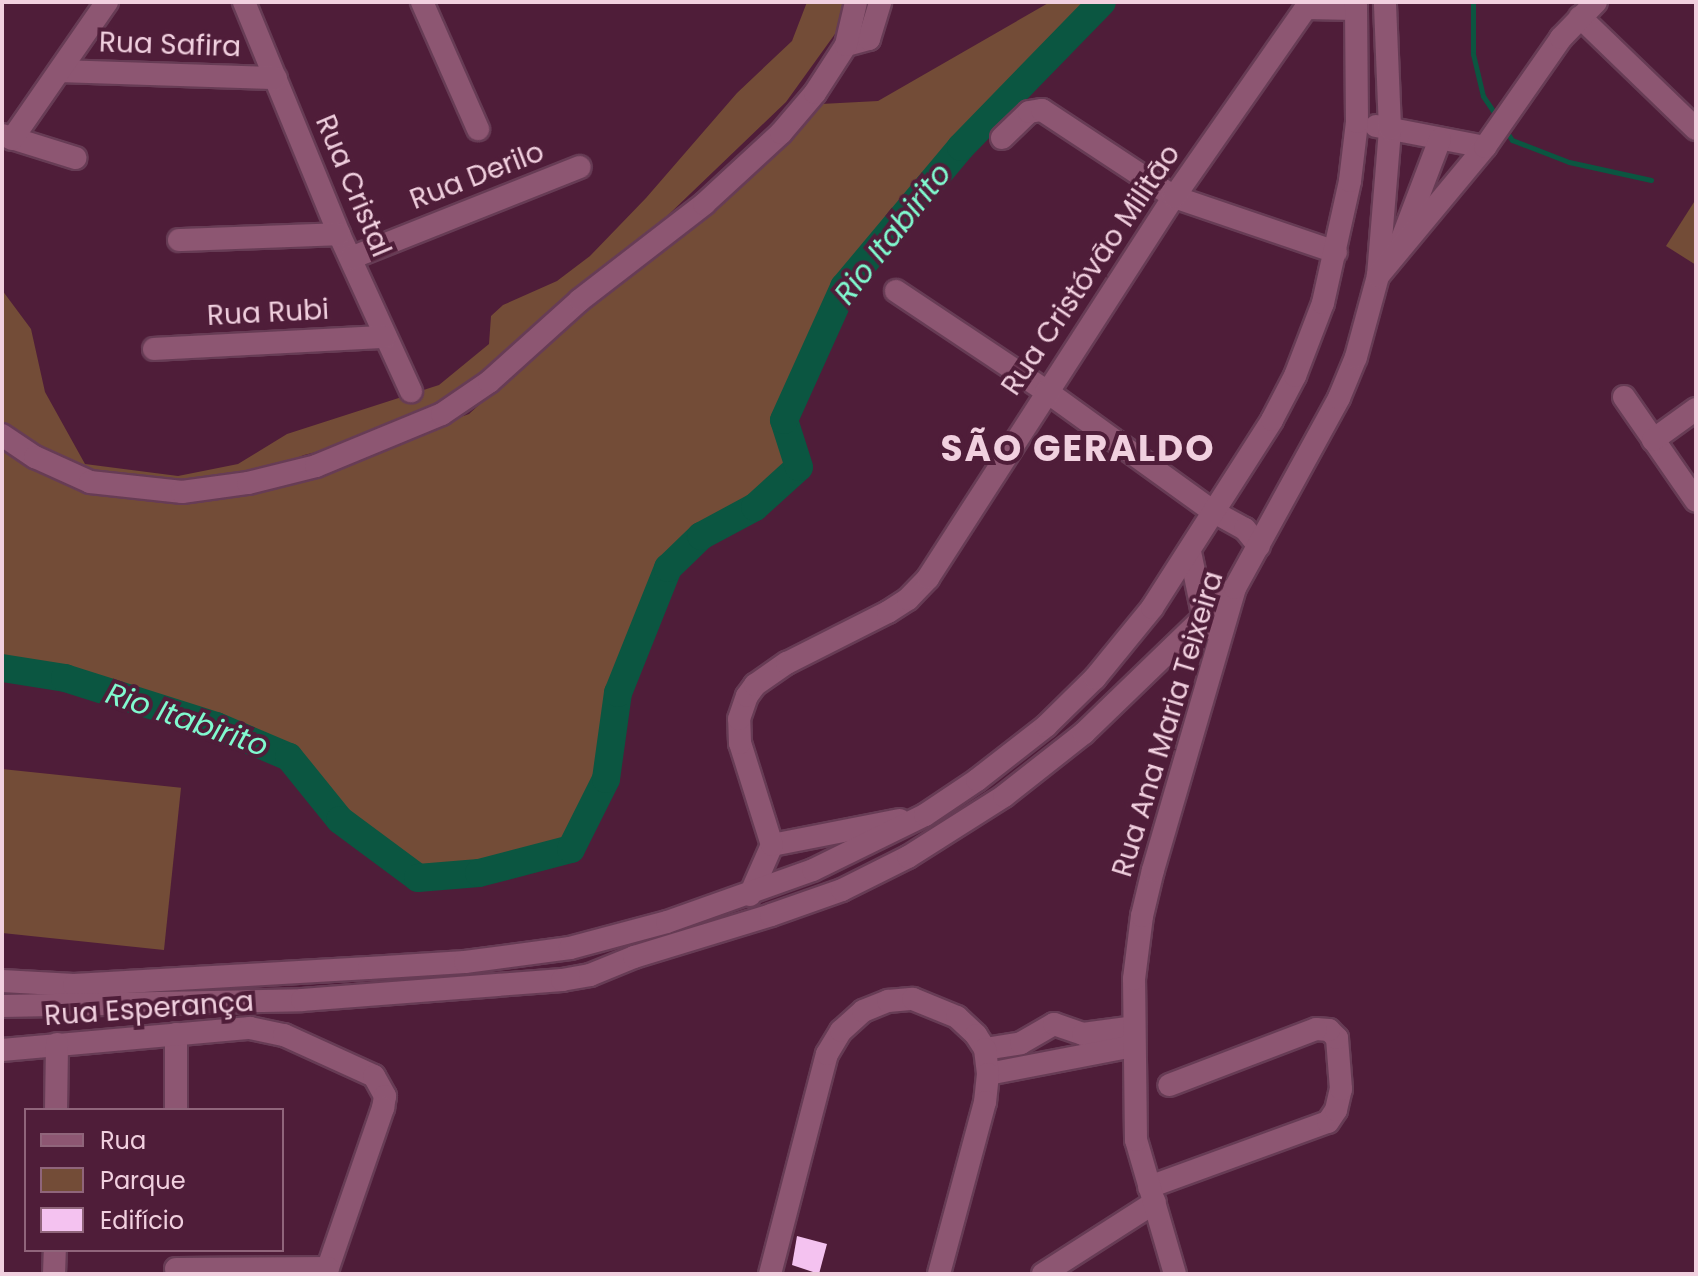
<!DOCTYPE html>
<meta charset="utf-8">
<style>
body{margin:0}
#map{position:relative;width:1698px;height:1276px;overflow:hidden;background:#4f1d39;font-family:Poppins,sans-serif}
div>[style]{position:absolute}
.green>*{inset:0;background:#734c37;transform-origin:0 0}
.stream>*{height:5px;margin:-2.5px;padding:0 2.5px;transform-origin:2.5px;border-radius:2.5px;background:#0b5641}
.river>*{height:28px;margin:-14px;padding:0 14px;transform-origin:14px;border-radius:14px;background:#0b5641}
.building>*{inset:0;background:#f4c2f0}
.roads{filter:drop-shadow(2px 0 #673c55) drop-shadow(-2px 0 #673c55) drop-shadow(0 2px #673c55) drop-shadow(0 -2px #673c55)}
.minor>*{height:22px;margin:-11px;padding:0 11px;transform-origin:11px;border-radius:11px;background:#8d5672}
span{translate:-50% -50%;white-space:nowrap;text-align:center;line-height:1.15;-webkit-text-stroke:8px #4f1d39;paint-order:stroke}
.street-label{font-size:28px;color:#f1d0df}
.water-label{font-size:30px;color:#80f9cf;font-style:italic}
.district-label{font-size:36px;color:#f1d0df;font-weight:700;letter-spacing:2px}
.frame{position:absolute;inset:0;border:4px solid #f1d0df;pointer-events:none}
.legend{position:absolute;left:24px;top:1108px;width:260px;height:144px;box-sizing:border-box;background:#4f1d39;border:2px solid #90657b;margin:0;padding:10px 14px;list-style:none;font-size:24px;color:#f1d0df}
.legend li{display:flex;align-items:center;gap:16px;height:40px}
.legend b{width:40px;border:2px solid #90657b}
</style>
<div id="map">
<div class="green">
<div style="clip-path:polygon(807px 2px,844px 2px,840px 27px,786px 102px,641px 241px,462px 387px,385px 435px,304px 455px,267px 470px,323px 466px,469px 414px,589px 304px,711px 206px,821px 104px,878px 101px,1050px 2px,1102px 2px,961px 147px,844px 287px,784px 420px,799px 467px,755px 507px,701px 536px,668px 568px,618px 693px,606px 779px,571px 849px,479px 873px,418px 878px,340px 820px,289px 757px,216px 726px,65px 678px,2px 668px,2px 290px,31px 329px,45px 392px,85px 464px,178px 476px,238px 464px,287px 434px,439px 385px,489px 344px,491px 316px,503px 305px,557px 281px,590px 256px,646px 198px,737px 93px,792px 41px)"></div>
<div style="clip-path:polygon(1696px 199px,1696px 265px,1666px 246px)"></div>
<div style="left:2px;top:769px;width:180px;height:163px;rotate:6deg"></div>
</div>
<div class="stream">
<div style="left:1473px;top:2px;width:52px;rotate:90deg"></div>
<div style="left:1473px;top:54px;width:43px;rotate:76.6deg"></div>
<div style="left:1483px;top:96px;width:25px;rotate:56deg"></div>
<div style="left:1505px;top:129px;width:13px;rotate:58deg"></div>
<div style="left:1512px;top:140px;width:61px;rotate:21.1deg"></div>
<div style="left:1569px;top:162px;width:84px;rotate:12.4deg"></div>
</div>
<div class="river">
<div style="left:2px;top:668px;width:64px;rotate:9deg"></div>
<div style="left:65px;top:678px;width:158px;rotate:17.6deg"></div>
<div style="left:216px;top:726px;width:79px;rotate:23deg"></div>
<div style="left:289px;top:757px;width:81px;rotate:51deg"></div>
<div style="left:340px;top:820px;width:97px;rotate:36.6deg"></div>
<div style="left:418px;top:878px;width:61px;rotate:-4.7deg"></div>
<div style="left:479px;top:873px;width:95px;rotate:-14.6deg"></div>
<div style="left:571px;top:849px;width:78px;rotate:-63.4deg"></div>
<div style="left:606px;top:779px;width:87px;rotate:-82.1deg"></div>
<div style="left:618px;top:693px;width:135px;rotate:-68.2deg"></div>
<div style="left:668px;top:568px;width:46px;rotate:-44.1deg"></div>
<div style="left:701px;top:536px;width:61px;rotate:-28.2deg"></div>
<div style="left:755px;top:507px;width:59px;rotate:-42.3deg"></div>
<div style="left:799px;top:467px;width:49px;rotate:-107.7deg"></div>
<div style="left:784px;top:420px;width:146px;rotate:-65.7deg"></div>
<div style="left:844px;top:287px;width:182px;rotate:-50.1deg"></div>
<div style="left:961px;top:147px;width:202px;rotate:-45.8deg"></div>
</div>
<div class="building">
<div style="clip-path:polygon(797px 1236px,827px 1244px,819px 1274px,792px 1265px)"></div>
</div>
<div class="roads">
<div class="minor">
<div style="left:244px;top:2px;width:251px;rotate:67.7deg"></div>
<div style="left:339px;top:234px;width:173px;rotate:65.4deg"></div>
<div style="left:422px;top:2px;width:139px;rotate:66.2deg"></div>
<div style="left:1306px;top:8px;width:50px;rotate:1.1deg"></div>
<div style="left:1580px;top:17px;width:161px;rotate:44deg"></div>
<div style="left:846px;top:45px;width:24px;rotate:-15deg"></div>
<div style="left:869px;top:39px;width:39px;rotate:-73deg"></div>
<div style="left:62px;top:71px;width:214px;rotate:1.9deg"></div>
<div style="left:1376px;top:126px;width:111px;rotate:10.9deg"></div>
<div style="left:2px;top:135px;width:77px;rotate:17.3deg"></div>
<div style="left:1002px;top:138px;width:37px;rotate:-44deg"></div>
<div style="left:1029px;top:112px;width:13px;rotate:-9deg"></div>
<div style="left:1042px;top:110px;width:158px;rotate:33.4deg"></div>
<div style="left:1174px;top:197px;width:171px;rotate:18.8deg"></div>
<div style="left:12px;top:139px;width:167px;rotate:-55.3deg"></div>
<div style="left:179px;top:240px;width:160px;rotate:-2.1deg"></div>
<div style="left:1400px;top:244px;width:112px;rotate:-69.1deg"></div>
<div style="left:351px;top:258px;width:246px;rotate:-21.7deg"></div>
<div style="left:1378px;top:276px;width:147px;rotate:-85.3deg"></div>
<div style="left:1390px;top:129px;width:127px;rotate:-92.3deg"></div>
<div style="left:896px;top:291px;width:180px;rotate:33.7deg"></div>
<div style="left:1046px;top:391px;width:207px;rotate:35.8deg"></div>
<div style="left:1214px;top:512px;width:35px;rotate:29deg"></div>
<div style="left:1245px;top:529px;width:22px;rotate:51deg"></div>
<div style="left:154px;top:349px;width:231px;rotate:-3deg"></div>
<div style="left:1624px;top:397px;width:126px;rotate:55.3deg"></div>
<div style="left:2px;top:435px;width:40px;rotate:34deg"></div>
<div style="left:35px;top:457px;width:60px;rotate:24.4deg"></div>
<div style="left:90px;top:482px;width:93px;rotate:6.2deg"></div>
<div style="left:182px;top:492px;width:67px;rotate:-7.8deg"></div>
<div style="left:248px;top:483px;width:70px;rotate:-14deg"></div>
<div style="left:316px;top:466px;width:136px;rotate:-22.4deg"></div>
<div style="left:442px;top:414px;width:57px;rotate:-34.2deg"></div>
<div style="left:489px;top:382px;width:122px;rotate:-42deg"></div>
<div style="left:580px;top:300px;width:157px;rotate:-37.7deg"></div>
<div style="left:704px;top:204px;width:105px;rotate:-42.7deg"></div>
<div style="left:781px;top:133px;width:52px;rotate:-49.6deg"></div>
<div style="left:815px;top:93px;width:57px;rotate:-57.1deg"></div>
<div style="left:846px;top:45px;width:44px;rotate:-76.9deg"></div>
<div style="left:1653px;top:440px;width:53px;rotate:-35.8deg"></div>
<div style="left:1190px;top:552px;width:78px;rotate:78.1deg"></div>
<div style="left:772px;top:845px;width:130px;rotate:-11.1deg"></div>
<div style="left:750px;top:895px;width:55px;rotate:-66.3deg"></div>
<div style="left:772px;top:845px;width:107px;rotate:-107.4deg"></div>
<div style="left:740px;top:743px;width:24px;rotate:-92deg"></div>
<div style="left:739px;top:719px;width:24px;rotate:-71deg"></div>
<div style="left:747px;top:696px;width:14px;rotate:-54deg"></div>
<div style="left:755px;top:685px;width:39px;rotate:-35deg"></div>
<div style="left:787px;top:663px;width:113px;rotate:-26.8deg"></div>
<div style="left:888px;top:612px;width:24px;rotate:-33deg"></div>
<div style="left:908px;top:599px;width:29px;rotate:-46deg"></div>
<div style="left:928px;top:578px;width:454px;rotate:-57.2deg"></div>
<div style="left:1174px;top:197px;width:238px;rotate:-55.1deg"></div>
<div style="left:2px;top:981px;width:72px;rotate:3.2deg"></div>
<div style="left:74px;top:985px;width:295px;rotate:-3.3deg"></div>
<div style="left:369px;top:968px;width:96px;rotate:-3.6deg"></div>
<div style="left:465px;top:962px;width:106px;rotate:-7.6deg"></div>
<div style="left:570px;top:948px;width:100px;rotate:-15deg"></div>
<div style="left:667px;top:922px;width:155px;rotate:-19.6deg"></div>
<div style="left:813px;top:870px;width:125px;rotate:-26.2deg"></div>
<div style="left:925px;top:815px;width:63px;rotate:-33.9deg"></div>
<div style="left:977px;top:780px;width:88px;rotate:-38deg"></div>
<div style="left:1046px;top:726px;width:69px;rotate:-44.4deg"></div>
<div style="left:1095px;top:678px;width:90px;rotate:-50.8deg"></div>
<div style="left:1152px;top:608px;width:223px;rotate:-57.4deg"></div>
<div style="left:1272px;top:420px;width:50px;rotate:-62.4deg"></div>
<div style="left:1295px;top:376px;width:78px;rotate:-69deg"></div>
<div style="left:1323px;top:303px;width:125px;rotate:-77.5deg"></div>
<div style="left:1350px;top:181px;width:59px;rotate:-83.2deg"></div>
<div style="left:1357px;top:122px;width:120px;rotate:-90.5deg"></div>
<div style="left:2px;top:1006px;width:300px;rotate:-1.1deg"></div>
<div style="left:302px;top:1000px;width:261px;rotate:-4.4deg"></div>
<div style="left:562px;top:980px;width:28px;rotate:-10deg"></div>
<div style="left:590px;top:975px;width:48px;rotate:-22.2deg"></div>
<div style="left:634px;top:957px;width:143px;rotate:-17deg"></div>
<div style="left:771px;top:915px;width:75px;rotate:-19.4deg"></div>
<div style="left:842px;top:890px;width:74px;rotate:-26.6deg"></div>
<div style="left:908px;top:857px;width:114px;rotate:-32.4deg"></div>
<div style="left:1004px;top:796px;width:102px;rotate:-38.2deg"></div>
<div style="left:1084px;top:733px;width:204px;rotate:-44deg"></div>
<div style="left:176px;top:1034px;width:76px;rotate:90deg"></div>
<div style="left:985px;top:1049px;width:36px;rotate:-9deg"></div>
<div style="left:1021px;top:1043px;width:38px;rotate:-30deg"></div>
<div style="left:1054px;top:1024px;width:31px;rotate:19deg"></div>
<div style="left:1083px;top:1034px;width:51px;rotate:-7.8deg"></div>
<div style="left:2px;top:1050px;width:249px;rotate:-5.1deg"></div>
<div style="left:250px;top:1028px;width:35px;rotate:12deg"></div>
<div style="left:284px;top:1035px;width:99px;rotate:24.5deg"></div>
<div style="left:374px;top:1076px;width:23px;rotate:61deg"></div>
<div style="left:385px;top:1096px;width:12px;rotate:99deg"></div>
<div style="left:383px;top:1108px;width:176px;rotate:109deg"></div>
<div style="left:988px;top:1074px;width:148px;rotate:-10.9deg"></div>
<div style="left:56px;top:1110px;width:66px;rotate:-89.1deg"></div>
<div style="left:1149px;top:1187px;width:190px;rotate:-20deg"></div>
<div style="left:1328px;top:1122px;width:14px;rotate:-56deg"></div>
<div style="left:1336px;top:1110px;width:22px;rotate:-77deg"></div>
<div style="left:1341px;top:1089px;width:51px;rotate:-94.5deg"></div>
<div style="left:1337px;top:1038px;width:11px;rotate:-135deg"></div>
<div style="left:1329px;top:1030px;width:13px;rotate:-176deg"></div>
<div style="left:1316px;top:1029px;width:157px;rotate:159.1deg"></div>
<div style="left:176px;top:1269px;width:152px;rotate:-0.4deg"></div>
<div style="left:54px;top:1274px;width:24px;rotate:-88deg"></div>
<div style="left:770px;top:1274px;width:227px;rotate:-75.5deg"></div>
<div style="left:827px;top:1054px;width:27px;rotate:-59deg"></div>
<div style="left:841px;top:1031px;width:30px;rotate:-42deg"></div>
<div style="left:863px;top:1011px;width:27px;rotate:-22deg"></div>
<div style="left:888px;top:1001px;width:25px;rotate:-5deg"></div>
<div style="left:913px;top:999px;width:48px;rotate:22.2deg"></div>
<div style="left:957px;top:1017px;width:26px;rotate:43deg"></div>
<div style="left:976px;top:1035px;width:17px;rotate:57deg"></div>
<div style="left:985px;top:1049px;width:25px;rotate:83deg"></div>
<div style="left:988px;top:1074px;width:28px;rotate:96deg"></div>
<div style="left:985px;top:1102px;width:178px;rotate:105deg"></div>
<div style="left:1043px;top:1274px;width:133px;rotate:-32.7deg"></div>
<div style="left:1175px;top:1274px;width:140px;rotate:-106.2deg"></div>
<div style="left:1136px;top:1140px;width:161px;rotate:-90.7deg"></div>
<div style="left:1134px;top:979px;width:64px;rotate:-82.8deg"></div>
<div style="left:1142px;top:916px;width:47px;rotate:-76.6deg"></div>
<div style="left:1153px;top:870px;width:294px;rotate:-73.8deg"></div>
<div style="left:1235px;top:588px;width:217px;rotate:-61.3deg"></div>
<div style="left:1339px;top:398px;width:44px;rotate:-67.5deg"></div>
<div style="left:1356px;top:357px;width:84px;rotate:-74.8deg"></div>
<div style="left:1378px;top:276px;width:168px;rotate:-50.3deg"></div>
<div style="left:1485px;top:147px;width:133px;rotate:-55.1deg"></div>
<div style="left:1561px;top:38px;width:50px;rotate:-45.8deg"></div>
</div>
</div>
<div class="street-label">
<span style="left:170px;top:45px;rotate:2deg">Rua Safira</span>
<span style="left:477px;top:176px;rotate:-21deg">Rua Derilo</span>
<span style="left:353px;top:186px;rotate:67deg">Rua Cristal</span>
<span style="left:1091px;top:270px;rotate:-56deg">Rua Cristóvão Militão</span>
<span style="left:268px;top:313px;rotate:-3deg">Rua Rubi</span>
<span style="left:1168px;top:724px;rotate:-73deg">Rua Ana Maria Teixeira</span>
<span style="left:149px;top:1009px;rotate:-4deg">Rua Esperança</span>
</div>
<div class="water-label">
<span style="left:893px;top:234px;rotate:-52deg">Rio Itabirito</span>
<span style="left:187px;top:720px;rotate:19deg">Rio Itabirito</span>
</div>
<div class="district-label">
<span style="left:1078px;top:449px">SÃO GERALDO</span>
</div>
<div class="frame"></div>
<ul class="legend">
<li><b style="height:10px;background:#8d5672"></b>Rua</li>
<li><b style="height:22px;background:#734c37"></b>Parque</li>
<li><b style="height:22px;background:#f4c2f0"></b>Edifício</li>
</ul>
</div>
